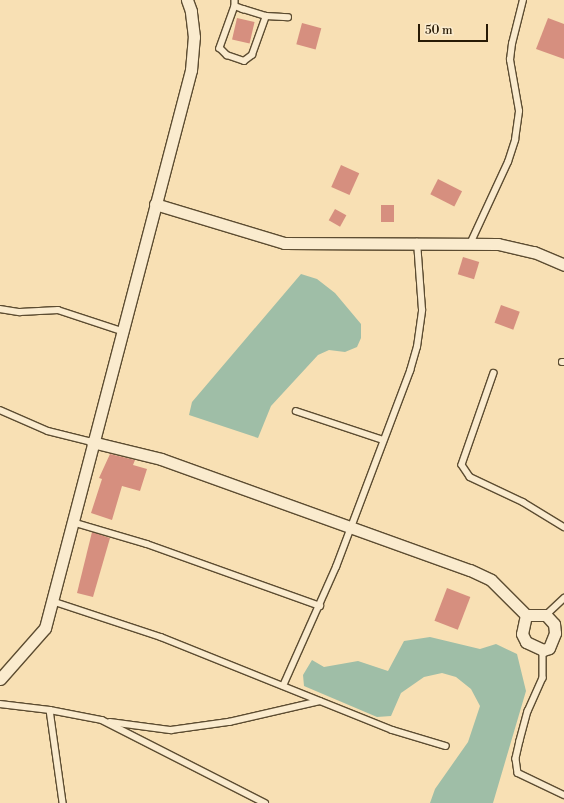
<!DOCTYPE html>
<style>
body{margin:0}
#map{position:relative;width:564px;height:803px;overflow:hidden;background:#f8e0b4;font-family:"Libre Bodoni",serif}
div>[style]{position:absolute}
.water>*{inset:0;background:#9fbea7}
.building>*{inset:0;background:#d68f7f;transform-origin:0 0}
.roads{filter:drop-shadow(1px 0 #5c4c31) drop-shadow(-1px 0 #5c4c31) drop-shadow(0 1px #5c4c31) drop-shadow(0 -1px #5c4c31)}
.service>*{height:5.5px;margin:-2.75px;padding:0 2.75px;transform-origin:2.75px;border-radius:2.75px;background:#faebce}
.minor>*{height:11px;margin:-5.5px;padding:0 5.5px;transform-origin:5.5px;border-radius:5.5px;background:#faebce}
span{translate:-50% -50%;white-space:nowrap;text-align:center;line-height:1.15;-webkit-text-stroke:3px #faebce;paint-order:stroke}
.scale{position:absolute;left:418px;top:24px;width:70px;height:18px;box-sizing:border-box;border:2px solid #281a05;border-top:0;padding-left:5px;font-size:12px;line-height:14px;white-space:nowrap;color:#281a05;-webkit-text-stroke:3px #faebce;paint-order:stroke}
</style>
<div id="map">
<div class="water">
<div style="clip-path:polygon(301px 274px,317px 279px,335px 293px,361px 324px,361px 338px,357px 347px,345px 352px,329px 350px,318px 355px,271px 406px,258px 438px,189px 415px,192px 402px)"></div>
<div style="clip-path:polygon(430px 637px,480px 649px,496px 644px,517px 654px,526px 691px,493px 803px,430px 803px,435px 789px,468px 742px,480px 706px,471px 689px,456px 677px,442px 673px,424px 677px,401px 693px,391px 716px,377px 717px,304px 686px,303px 675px,312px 660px,324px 667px,358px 661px,388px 671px,404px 641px)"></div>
</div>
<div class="building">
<div style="left:237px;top:18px;width:18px;height:22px;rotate:13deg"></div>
<div style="clip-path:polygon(548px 18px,564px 24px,564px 59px,536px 49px)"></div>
<div style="left:302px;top:23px;width:20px;height:22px;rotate:15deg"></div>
<div style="left:341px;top:165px;width:20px;height:24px;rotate:24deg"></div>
<div style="left:438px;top:179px;width:27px;height:17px;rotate:27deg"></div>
<div style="left:381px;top:205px;width:13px;height:17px"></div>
<div style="left:335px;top:209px;width:13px;height:13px;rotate:29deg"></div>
<div style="left:463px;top:257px;width:17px;height:18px;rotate:17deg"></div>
<div style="left:501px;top:305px;width:20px;height:19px;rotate:20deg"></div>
<div style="clip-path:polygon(110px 454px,135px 460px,133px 465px,147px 469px,140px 491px,122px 486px,112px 520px,91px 513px,102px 479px,99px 478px)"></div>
<div style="clip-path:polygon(92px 532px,110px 538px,93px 597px,77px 593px)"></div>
<div style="left:447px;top:588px;width:25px;height:35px;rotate:21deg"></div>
</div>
<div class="roads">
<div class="service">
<div style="left:235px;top:0;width:6px;rotate:90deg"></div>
<div style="left:235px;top:6px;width:9px;rotate:21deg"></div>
<div style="left:243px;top:9px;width:24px;rotate:17deg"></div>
<div style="left:266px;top:16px;width:22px;rotate:3deg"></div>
<div style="left:235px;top:6px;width:45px;rotate:109.7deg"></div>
<div style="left:220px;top:48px;width:10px;rotate:45deg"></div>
<div style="left:227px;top:55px;width:18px;rotate:19deg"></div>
<div style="left:244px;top:61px;width:10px;rotate:-37deg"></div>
<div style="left:252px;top:55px;width:41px;rotate:-70.3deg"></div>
<div style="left:471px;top:242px;width:88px;rotate:-65.2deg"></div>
<div style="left:508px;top:162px;width:23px;rotate:-72deg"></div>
<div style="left:515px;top:140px;width:29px;rotate:-82deg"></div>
<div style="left:519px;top:111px;width:52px;rotate:-100deg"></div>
<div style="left:510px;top:60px;width:16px;rotate:-83deg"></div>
<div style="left:512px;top:44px;width:45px;rotate:-76deg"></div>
<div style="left:0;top:309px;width:20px;rotate:9deg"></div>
<div style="left:20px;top:312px;width:38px;rotate:-3deg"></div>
<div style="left:58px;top:310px;width:67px;rotate:18.2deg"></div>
<div style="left:562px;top:362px;width:2px"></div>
<div style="left:494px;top:373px;width:97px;rotate:109.2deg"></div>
<div style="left:462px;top:465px;width:14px;rotate:56deg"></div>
<div style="left:470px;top:477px;width:59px;rotate:25.3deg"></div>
<div style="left:523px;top:502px;width:48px;rotate:31.4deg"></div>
<div style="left:0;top:410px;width:52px;rotate:23.6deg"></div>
<div style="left:48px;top:431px;width:45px;rotate:14deg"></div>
<div style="left:296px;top:411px;width:92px;rotate:18.4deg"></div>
<div style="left:72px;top:522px;width:78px;rotate:16.3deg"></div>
<div style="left:147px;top:544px;width:184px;rotate:19.7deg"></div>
<div style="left:52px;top:601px;width:115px;rotate:18.3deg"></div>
<div style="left:161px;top:637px;width:249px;rotate:21.9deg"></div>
<div style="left:392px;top:730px;width:56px;rotate:16.5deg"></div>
<div style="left:546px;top:615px;width:25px;rotate:-43deg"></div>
<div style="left:543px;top:650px;width:28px;rotate:90deg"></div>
<div style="left:543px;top:678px;width:36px;rotate:114deg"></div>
<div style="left:528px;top:711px;width:31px;rotate:105deg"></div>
<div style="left:520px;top:741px;width:18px;rotate:103deg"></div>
<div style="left:516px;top:759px;width:14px;rotate:82deg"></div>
<div style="left:518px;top:773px;width:51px;rotate:25.6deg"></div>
<div style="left:283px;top:686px;width:130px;rotate:-66deg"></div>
<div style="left:336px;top:567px;width:210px;rotate:-69.3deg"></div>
<div style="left:410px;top:371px;width:25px;rotate:-74deg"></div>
<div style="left:417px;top:347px;width:37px;rotate:-82deg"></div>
<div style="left:422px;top:310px;width:68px;rotate:-94.2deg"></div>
<div style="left:0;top:704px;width:50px;rotate:6.8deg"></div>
<div style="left:50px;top:710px;width:53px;rotate:10.9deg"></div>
<div style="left:102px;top:720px;width:183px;rotate:27deg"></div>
<div style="left:50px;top:710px;width:94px;rotate:82deg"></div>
<div style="left:110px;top:722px;width:62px;rotate:7.5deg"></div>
<div style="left:171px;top:730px;width:59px;rotate:-7.9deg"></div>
<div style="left:229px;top:722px;width:93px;rotate:-13deg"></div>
</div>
<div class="minor">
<div style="left:155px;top:204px;width:135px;rotate:16.8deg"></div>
<div style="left:284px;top:243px;width:214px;rotate:0.3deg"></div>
<div style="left:498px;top:244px;width:37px;rotate:13deg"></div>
<div style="left:534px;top:252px;width:33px;rotate:23deg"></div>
<div style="left:92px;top:442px;width:71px;rotate:13.8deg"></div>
<div style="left:161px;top:459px;width:328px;rotate:19.8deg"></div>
<div style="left:470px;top:570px;width:23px;rotate:25deg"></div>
<div style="left:491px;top:580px;width:49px;rotate:45deg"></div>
<div style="left:526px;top:615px;width:19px;rotate:102deg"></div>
<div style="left:522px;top:634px;width:9px;rotate:63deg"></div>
<div style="left:526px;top:642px;width:19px;rotate:25deg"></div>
<div style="left:543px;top:650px;width:6px;rotate:-18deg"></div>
<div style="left:549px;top:648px;width:16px;rotate:-68deg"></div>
<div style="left:555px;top:633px;width:9px;rotate:-96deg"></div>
<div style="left:554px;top:624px;width:12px;rotate:-132deg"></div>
<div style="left:546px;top:615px;width:20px;rotate:180deg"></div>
<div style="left:0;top:679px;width:68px;rotate:-48.6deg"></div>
<div style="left:45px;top:628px;width:577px;rotate:-75.34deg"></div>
<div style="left:191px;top:70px;width:33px;rotate:-85deg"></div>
<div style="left:194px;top:37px;width:26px;rotate:-97deg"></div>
<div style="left:191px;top:11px;width:12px;rotate:-110deg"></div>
</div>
</div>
<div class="scale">50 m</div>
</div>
